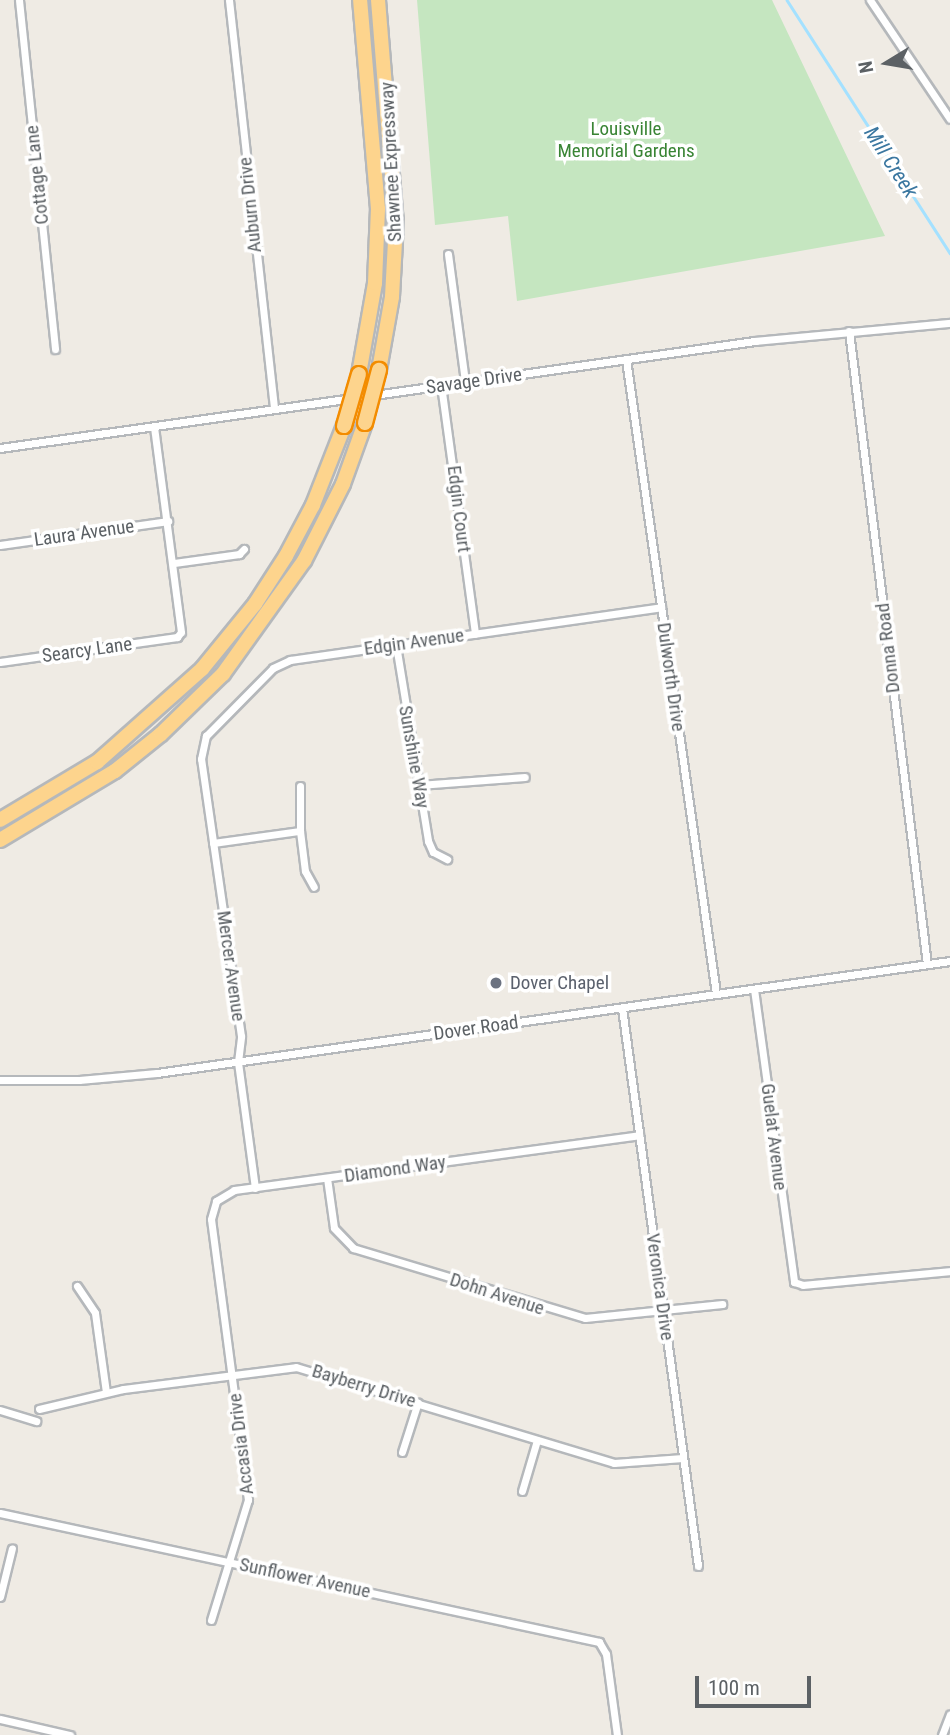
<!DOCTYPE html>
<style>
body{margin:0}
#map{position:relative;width:950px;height:1735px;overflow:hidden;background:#efebe4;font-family:"Roboto Condensed",sans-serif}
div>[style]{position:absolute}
.green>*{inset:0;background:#c5e6c0}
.stream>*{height:2.5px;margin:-1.25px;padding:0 1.25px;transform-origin:1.25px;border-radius:1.25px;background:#a4e1ff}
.roads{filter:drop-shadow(2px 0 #b5b8bb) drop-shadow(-2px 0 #b5b8bb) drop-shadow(0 2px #b5b8bb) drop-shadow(0 -2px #b5b8bb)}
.street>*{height:7px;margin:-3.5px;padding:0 3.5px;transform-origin:3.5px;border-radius:3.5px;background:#fff}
.highway>*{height:14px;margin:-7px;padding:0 7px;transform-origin:7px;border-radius:7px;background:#fdd48d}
.bridges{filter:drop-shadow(2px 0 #f38c00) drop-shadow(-2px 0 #f38c00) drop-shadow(0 2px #f38c00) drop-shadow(0 -2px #f38c00)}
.highway-bridge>*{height:14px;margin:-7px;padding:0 7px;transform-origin:7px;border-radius:7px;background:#fdd48d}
.dots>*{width:19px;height:19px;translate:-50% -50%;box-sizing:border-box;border:4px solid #fff;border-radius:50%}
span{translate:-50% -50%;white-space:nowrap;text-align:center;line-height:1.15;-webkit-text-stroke:7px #fff;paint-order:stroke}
.park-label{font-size:19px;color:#398434}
.street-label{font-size:19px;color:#5c6165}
.worship-label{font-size:19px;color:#5b616d}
.left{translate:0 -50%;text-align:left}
.water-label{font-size:21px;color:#3b77a0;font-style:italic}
.north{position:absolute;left:852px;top:28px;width:70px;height:70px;-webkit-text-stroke:5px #fff;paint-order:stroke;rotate:259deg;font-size:19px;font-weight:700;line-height:28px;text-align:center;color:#5c6165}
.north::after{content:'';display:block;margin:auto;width:24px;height:32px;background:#5c6165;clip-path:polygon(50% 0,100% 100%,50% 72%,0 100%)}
.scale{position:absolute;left:695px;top:1676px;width:116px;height:32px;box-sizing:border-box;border:4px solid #5c6165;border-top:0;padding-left:9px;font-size:21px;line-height:24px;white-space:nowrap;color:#5c6165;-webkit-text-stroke:5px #fff;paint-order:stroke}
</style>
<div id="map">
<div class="green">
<div style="clip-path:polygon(417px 0,772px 0,885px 236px,517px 301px,508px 216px,435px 225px)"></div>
</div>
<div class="stream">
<div style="left:787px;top:0;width:301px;rotate:57.2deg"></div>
</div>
<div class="roads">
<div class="street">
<div style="left:19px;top:0;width:351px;rotate:84.1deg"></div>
<div style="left:229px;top:0;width:411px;rotate:83.7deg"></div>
<div style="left:870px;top:0;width:143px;rotate:56.1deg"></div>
<div style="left:448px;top:254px;width:129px;rotate:82.4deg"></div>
<div style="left:849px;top:331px;width:638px;rotate:82.98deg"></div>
<div style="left:626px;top:359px;width:641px;rotate:81.93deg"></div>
<div style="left:441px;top:385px;width:251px;rotate:82.2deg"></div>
<div style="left:0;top:448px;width:763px;rotate:-8.07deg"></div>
<div style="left:755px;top:341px;width:196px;rotate:-5.3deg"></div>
<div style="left:0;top:545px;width:170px;rotate:-8.1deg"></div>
<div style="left:174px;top:563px;width:66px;rotate:-7.9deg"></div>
<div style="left:239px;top:554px;width:7px;rotate:-45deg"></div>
<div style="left:396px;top:645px;width:199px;rotate:80.7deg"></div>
<div style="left:428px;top:841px;width:12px;rotate:66deg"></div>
<div style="left:433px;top:852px;width:16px;rotate:27deg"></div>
<div style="left:0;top:662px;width:179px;rotate:-8deg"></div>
<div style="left:177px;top:637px;width:6px;rotate:-51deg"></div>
<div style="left:181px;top:632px;width:207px;rotate:-97.5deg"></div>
<div style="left:419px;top:785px;width:106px;rotate:-4.3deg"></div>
<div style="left:300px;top:786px;width:45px;rotate:90deg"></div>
<div style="left:300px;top:831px;width:40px;rotate:82.9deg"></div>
<div style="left:305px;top:871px;width:18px;rotate:61deg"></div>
<div style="left:213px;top:843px;width:88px;rotate:-7.9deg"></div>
<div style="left:754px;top:989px;width:296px;rotate:82.2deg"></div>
<div style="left:794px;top:1282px;width:9px;rotate:18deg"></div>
<div style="left:803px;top:1285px;width:148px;rotate:-5.4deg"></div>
<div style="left:622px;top:1008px;width:563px;rotate:82.24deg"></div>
<div style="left:0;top:1080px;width:79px"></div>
<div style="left:79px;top:1080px;width:78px;rotate:-5.1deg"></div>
<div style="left:157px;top:1073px;width:801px;rotate:-8.04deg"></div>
<div style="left:327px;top:1178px;width:50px;rotate:82deg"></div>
<div style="left:334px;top:1228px;width:28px;rotate:46deg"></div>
<div style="left:353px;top:1248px;width:242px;rotate:16.8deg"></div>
<div style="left:585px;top:1318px;width:138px;rotate:-5.8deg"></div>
<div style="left:255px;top:1188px;width:127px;rotate:-97.7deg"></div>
<div style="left:238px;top:1062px;width:26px;rotate:-83deg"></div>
<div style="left:241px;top:1036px;width:280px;rotate:-98.2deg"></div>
<div style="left:201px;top:759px;width:24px;rotate:-78deg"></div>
<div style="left:206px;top:736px;width:95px;rotate:-45.4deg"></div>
<div style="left:273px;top:668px;width:19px;rotate:-25deg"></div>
<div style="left:290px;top:660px;width:375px;rotate:-8.1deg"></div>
<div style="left:77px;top:1286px;width:32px;rotate:56deg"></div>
<div style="left:95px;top:1313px;width:80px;rotate:82.1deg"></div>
<div style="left:39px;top:1409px;width:86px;rotate:-13.4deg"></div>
<div style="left:123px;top:1389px;width:174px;rotate:-7.2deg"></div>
<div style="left:296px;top:1367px;width:332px;rotate:16.8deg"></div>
<div style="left:614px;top:1463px;width:69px;rotate:-4.1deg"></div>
<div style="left:0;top:1410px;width:38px;rotate:17deg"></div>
<div style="left:402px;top:1452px;width:52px;rotate:-72.3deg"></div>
<div style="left:522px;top:1491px;width:53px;rotate:-73.6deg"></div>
<div style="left:0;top:1513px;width:613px;rotate:12.15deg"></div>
<div style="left:599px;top:1642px;width:14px;rotate:60deg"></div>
<div style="left:606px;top:1654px;width:82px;rotate:82.3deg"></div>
<div style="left:0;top:1597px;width:50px;rotate:-76.2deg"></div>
<div style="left:211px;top:1620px;width:126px;rotate:-72.9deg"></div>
<div style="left:248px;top:1500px;width:283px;rotate:-97.5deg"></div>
<div style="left:211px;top:1219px;width:19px;rotate:-74deg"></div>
<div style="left:216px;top:1201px;width:21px;rotate:-31deg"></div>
<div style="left:234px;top:1190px;width:409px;rotate:-7.7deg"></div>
<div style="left:0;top:1719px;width:72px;rotate:12.9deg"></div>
<div style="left:942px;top:1735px;width:22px;rotate:-69deg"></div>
</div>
<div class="highway">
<div style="left:378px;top:0;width:224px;rotate:85.4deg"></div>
<div style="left:396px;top:223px;width:74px;rotate:93.1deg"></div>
<div style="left:392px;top:297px;width:74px;rotate:100.1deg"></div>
<div style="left:359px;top:374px;width:92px;rotate:-80deg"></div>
<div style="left:375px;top:283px;width:74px;rotate:-87.7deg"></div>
<div style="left:378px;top:209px;width:210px;rotate:-94.9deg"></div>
<div style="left:0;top:820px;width:113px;rotate:-30.9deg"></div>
<div style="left:97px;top:762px;width:140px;rotate:-41.5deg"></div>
<div style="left:202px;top:669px;width:84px;rotate:-50.8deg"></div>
<div style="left:255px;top:604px;width:57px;rotate:-57.1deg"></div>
<div style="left:286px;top:556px;width:58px;rotate:-62.1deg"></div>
<div style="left:313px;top:505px;width:85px;rotate:-68.6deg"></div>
<div style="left:0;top:840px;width:134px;rotate:-31deg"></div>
<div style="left:115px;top:771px;width:59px;rotate:-38.8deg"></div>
<div style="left:161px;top:734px;width:86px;rotate:-44.1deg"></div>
<div style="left:223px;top:674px;width:139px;rotate:-54.4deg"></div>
<div style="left:304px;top:561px;width:86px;rotate:-63.1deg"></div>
<div style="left:343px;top:484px;width:65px;rotate:-70.2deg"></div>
</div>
</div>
<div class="bridges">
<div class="highway-bridge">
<div style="left:365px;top:423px;width:55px;rotate:-75.2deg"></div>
<div style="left:344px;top:426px;width:54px;rotate:-73.9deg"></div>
</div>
</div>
<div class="dots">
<div style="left:496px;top:983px;background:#6b7280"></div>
</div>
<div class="park-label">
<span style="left:626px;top:140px">Louisville<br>Memorial Gardens</span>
</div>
<div class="street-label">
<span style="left:391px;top:162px;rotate:-93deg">Shawnee Expressway</span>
<span style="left:37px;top:175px;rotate:-96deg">Cottage Lane</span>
<span style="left:250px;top:205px;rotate:-96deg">Auburn Drive</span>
<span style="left:474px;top:381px;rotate:-8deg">Savage Drive</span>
<span style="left:459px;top:509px;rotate:83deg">Edgin Court</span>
<span style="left:84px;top:533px;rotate:-8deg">Laura Avenue</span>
<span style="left:414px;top:642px;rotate:-8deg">Edgin Avenue</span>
<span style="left:888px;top:648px;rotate:-97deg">Donna Road</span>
<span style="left:87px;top:650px;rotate:-8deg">Searcy Lane</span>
<span style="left:671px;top:677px;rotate:82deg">Dulworth Drive</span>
<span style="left:414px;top:757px;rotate:80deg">Sunshine Way</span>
<span style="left:231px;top:966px;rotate:82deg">Mercer Avenue</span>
<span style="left:476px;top:1028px;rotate:-8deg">Dover Road</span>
<span style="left:774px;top:1137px;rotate:83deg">Guelat Avenue</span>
<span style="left:395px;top:1169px;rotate:-8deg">Diamond Way</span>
<span style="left:660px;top:1287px;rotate:82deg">Veronica Drive</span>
<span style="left:497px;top:1294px;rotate:18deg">Dohn Avenue</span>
<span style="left:364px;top:1386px;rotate:17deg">Bayberry Drive</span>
<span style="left:241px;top:1444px;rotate:-97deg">Accasia Drive</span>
<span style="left:305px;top:1578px;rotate:12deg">Sunflower Avenue</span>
</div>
<div class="worship-label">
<span class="left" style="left:510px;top:983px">Dover Chapel</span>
</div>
<div class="water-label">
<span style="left:891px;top:162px;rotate:57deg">Mill Creek</span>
</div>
<div class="north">N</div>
<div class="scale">100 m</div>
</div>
